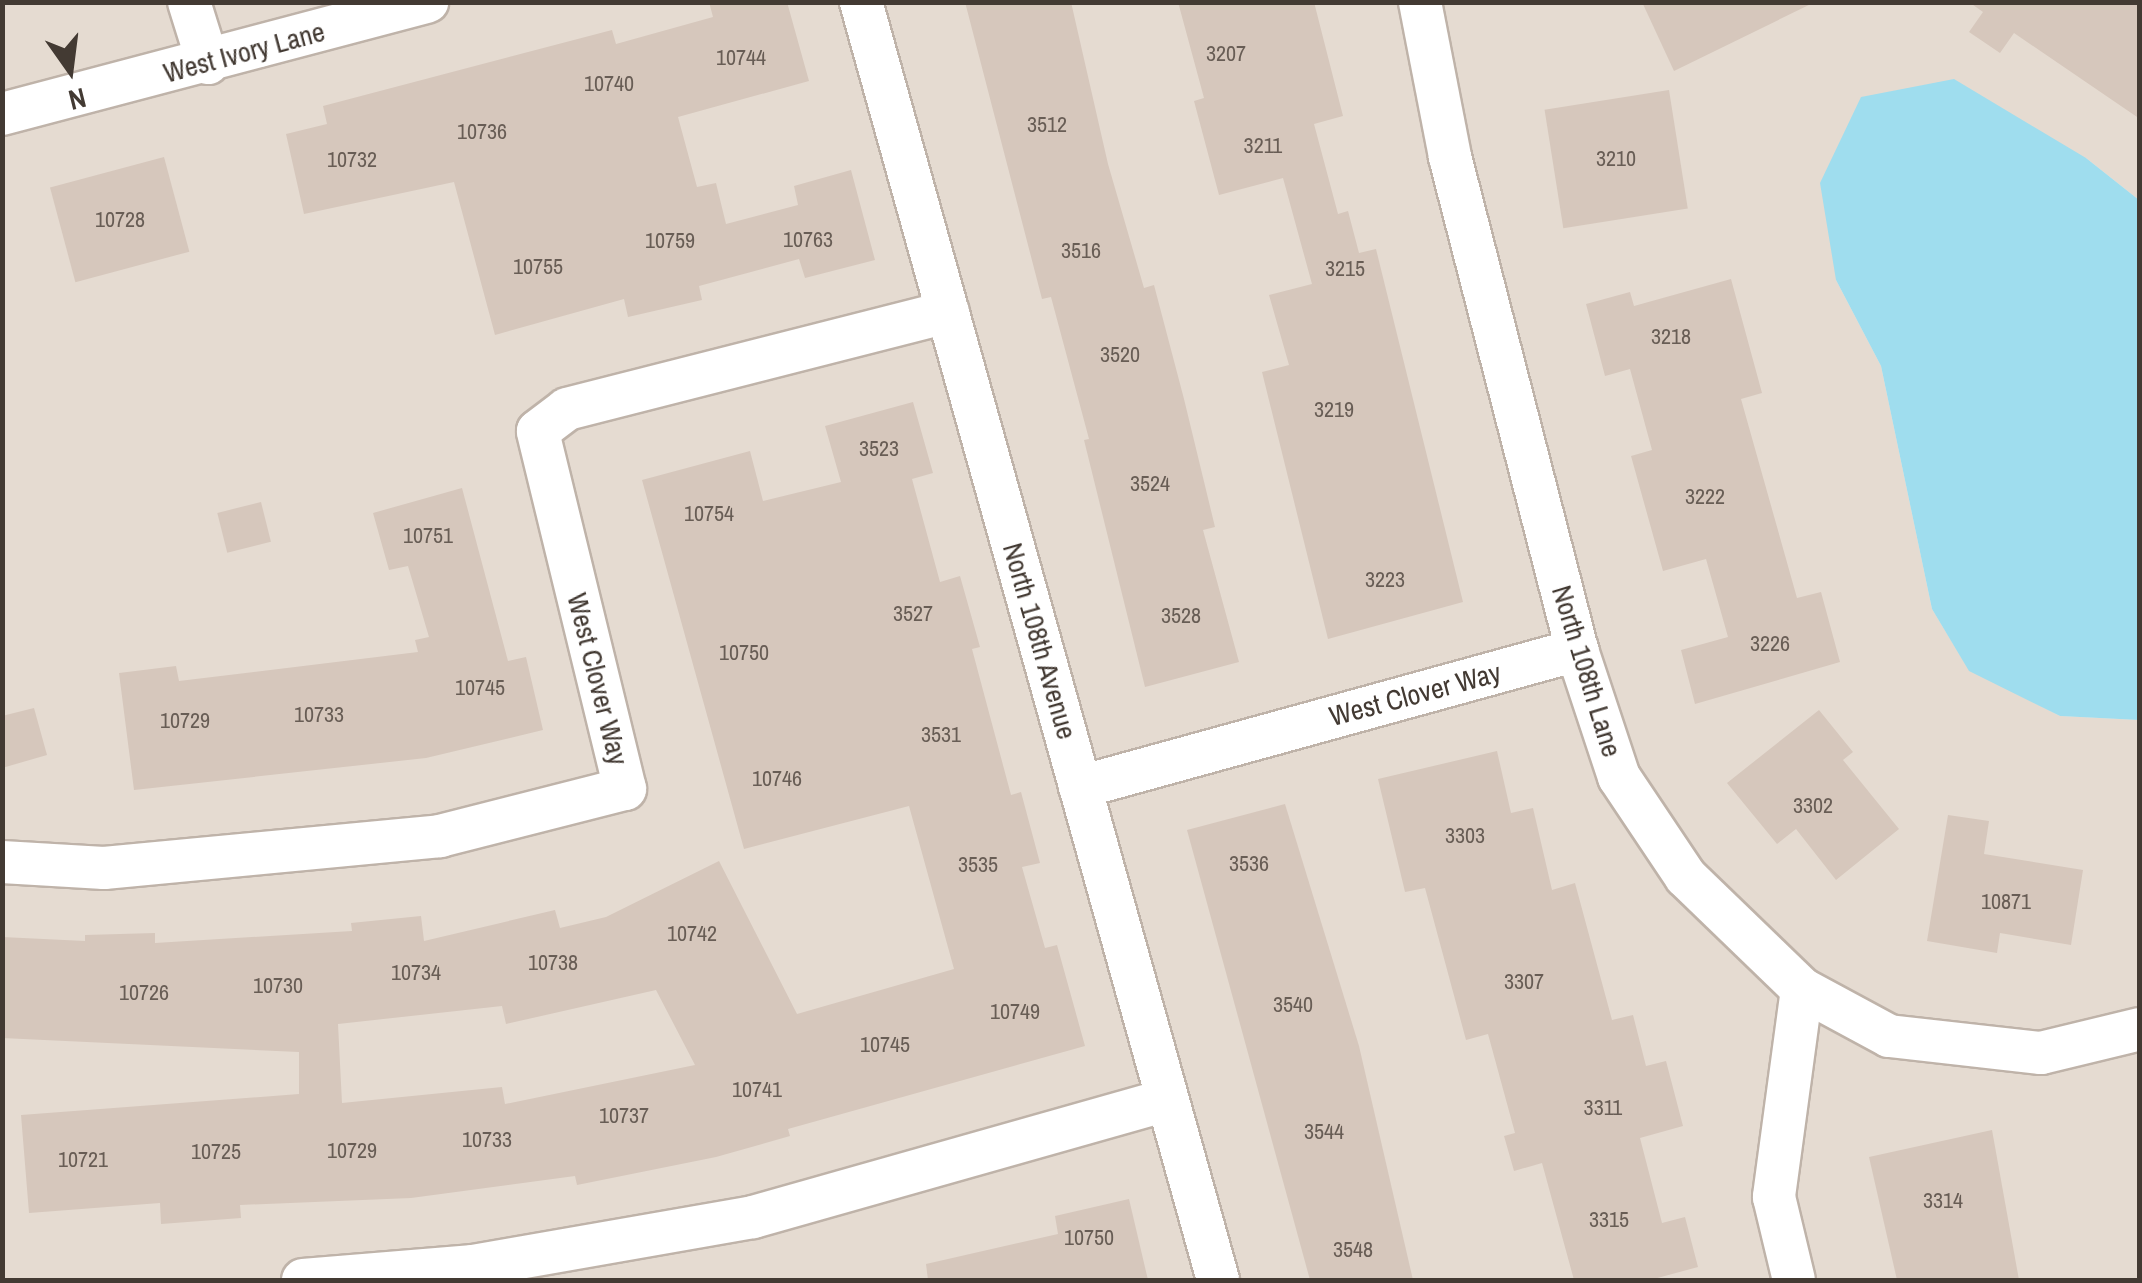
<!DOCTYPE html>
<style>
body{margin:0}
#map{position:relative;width:2142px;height:1283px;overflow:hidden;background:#f1eae3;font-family:"Archivo Narrow",sans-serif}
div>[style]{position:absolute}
.residential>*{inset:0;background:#e5dbd1}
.water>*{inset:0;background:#9fddee}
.building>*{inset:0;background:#d6c7bc;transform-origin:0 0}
.roads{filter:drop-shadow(2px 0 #bfb3a9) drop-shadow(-2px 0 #bfb3a9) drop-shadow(0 2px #bfb3a9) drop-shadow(0 -2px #bfb3a9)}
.street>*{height:42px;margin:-21px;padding:0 21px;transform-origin:21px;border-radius:21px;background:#fff}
span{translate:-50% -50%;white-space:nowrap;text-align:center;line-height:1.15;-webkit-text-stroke:8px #fff;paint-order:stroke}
.number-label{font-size:22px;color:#685d55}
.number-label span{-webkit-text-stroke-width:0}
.street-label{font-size:28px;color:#433a33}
.frame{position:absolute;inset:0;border:5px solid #433a33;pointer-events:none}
.north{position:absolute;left:20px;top:20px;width:100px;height:100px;-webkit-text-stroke:8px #fff;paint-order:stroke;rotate:166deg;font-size:28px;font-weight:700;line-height:40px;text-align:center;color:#433a33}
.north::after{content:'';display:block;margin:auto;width:35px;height:45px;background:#433a33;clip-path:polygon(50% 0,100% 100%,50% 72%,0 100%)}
</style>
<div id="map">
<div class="residential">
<div style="clip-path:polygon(3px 3px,2139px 3px,2139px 200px,2086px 158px,1836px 280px,1881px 366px,1932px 609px,1969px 670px,2060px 716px,2139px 720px,2139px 1280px,3px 1280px)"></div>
</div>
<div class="water">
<div style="clip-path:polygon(1954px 79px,2086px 158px,2139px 200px,2139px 720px,2060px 716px,1969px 671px,1932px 609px,1881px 366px,1836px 280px,1820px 183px,1861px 97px)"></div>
</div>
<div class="building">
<div style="clip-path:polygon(709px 2px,787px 2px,809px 81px,678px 117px,697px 187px,716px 183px,726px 224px,798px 205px,794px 186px,851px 170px,875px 260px,805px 278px,799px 259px,699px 286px,702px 300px,628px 317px,624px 299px,495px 335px,454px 182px,304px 214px,286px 134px,327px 124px,323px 106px,612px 30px,616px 44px,713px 17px)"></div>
<div style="clip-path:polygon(965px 2px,1071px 2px,1108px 164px,1144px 288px,1154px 285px,1184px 399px,1215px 527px,1203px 530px,1239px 662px,1145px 687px,1084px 440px,1089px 439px,1051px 297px,1042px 299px)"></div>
<div style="clip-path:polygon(1178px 2px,1314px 2px,1343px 116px,1314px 124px,1338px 214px,1348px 211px,1359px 253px,1376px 249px,1463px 602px,1328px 639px,1262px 372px,1289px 365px,1269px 295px,1312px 284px,1283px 178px,1219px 195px,1194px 101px,1204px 98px)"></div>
<div style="clip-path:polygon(1642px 2px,1815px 2px,1674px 71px)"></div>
<div style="clip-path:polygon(1969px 2px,2140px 2px,2140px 119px,2014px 33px,2000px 53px,1969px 32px,1983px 12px)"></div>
<div style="left:1669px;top:90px;width:120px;height:126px;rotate:81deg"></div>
<div style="left:164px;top:157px;width:98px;height:118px;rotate:75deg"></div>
<div style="clip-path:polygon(1731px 279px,1762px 393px,1741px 399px,1797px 598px,1821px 592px,1840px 662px,1695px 704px,1681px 650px,1728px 637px,1706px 559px,1663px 571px,1631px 456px,1652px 450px,1630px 369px,1605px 376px,1586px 304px,1630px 292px,1634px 306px)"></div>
<div style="clip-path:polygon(evenodd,913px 402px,933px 473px,912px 479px,940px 582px,960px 576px,980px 647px,972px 649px,1011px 795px,1021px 792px,1040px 863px,1022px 867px,1045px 948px,1057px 945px,1085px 1046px,788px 1129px,790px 1136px,716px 1157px,577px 1185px,575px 1176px,411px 1198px,240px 1205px,241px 1218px,161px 1224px,160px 1203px,29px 1213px,21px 1115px,299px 1094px,299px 1052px,2px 1038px,2px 937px,85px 941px,85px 935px,155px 933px,155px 943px,352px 931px,351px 923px,421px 916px,424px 941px,555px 910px,560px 928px,606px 917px,719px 861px,797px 1014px,954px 969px,909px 806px,744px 849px,642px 480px,750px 451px,763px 501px,841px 482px,825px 426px,913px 402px,656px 990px,695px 1065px,505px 1104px,502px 1087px,342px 1103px,338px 1024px,502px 1006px,506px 1024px,656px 990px)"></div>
<div style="clip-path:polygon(462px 488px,508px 661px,526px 657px,543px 730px,426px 758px,134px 790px,119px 673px,176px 666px,179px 681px,418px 652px,415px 640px,429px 637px,408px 566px,389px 570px,373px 513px)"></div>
<div style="left:261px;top:502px;width:41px;height:45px;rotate:76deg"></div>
<div style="clip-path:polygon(34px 708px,47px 755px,2px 768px,2px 716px)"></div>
<div style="clip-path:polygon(1819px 710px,1853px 752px,1843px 760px,1899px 829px,1836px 880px,1796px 829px,1777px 844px,1727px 783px)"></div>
<div style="clip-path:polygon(1497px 751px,1511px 813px,1533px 808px,1552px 890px,1575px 883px,1612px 1020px,1633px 1015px,1646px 1066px,1666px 1061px,1683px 1126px,1640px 1138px,1662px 1223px,1685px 1217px,1698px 1267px,1650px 1280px,1574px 1280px,1542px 1163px,1514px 1171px,1504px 1136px,1515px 1133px,1488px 1034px,1466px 1040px,1425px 888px,1405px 892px,1378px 779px)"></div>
<div style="clip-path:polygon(1285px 804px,1359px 1046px,1413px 1280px,1310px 1280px,1187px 830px)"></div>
<div style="clip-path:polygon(1948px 815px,1989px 821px,1984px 854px,2083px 870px,2071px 945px,2000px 933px,1997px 953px,1927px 941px)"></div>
<div style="clip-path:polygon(1992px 1130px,2019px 1280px,1897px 1280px,1869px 1157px)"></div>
<div style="clip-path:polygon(1129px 1199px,1148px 1280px,928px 1280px,926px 1264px,1058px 1234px,1055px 1216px)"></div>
</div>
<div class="roads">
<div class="street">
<div style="left:189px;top:2px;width:64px;rotate:72.7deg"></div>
<div style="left:861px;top:2px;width:1327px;rotate:74.39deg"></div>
<div style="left:1420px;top:2px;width:158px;rotate:79deg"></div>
<div style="left:1450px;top:157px;width:509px;rotate:75.55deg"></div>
<div style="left:1577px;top:650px;width:134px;rotate:71.7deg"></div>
<div style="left:1619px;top:777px;width:120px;rotate:56.2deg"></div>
<div style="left:1686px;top:877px;width:161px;rotate:44deg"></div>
<div style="left:1802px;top:989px;width:210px;rotate:97.7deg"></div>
<div style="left:1774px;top:1197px;width:85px;rotate:76.5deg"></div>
<div style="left:2px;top:114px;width:440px;rotate:-14.8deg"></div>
<div style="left:1080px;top:787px;width:516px;rotate:-15.41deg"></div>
<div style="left:2px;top:862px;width:102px;rotate:3.4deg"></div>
<div style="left:104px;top:868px;width:338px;rotate:-5.4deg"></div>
<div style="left:440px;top:836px;width:191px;rotate:-14.3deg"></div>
<div style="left:625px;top:789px;width:368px;rotate:-103.7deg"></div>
<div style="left:538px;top:431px;width:36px;rotate:-37deg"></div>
<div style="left:567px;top:409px;width:393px;rotate:-14.3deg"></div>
<div style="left:1802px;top:989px;width:99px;rotate:28.4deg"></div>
<div style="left:1889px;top:1036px;width:153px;rotate:6.4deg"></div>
<div style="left:2041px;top:1053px;width:102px;rotate:-13.6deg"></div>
<div style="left:303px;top:1280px;width:171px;rotate:-4.7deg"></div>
<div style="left:473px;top:1266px;width:284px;rotate:-9.9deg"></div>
<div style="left:753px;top:1217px;width:430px;rotate:-15.8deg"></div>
</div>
</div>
<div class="number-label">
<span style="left:1226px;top:54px">3207</span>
<span style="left:741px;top:58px">10744</span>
<span style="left:609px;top:84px">10740</span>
<span style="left:1047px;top:125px">3512</span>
<span style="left:482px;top:132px">10736</span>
<span style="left:1263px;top:146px">3211</span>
<span style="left:1616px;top:159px">3210</span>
<span style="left:352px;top:160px">10732</span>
<span style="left:120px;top:220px">10728</span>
<span style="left:808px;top:240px">10763</span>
<span style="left:670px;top:241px">10759</span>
<span style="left:1081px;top:251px">3516</span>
<span style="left:538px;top:267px">10755</span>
<span style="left:1345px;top:269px">3215</span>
<span style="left:1671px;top:337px">3218</span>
<span style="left:1120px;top:355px">3520</span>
<span style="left:1334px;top:410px">3219</span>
<span style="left:879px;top:449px">3523</span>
<span style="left:1150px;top:484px">3524</span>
<span style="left:1705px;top:497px">3222</span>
<span style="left:709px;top:514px">10754</span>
<span style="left:428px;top:536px">10751</span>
<span style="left:1385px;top:580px">3223</span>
<span style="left:913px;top:614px">3527</span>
<span style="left:1181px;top:616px">3528</span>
<span style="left:1770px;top:644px">3226</span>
<span style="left:744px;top:653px">10750</span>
<span style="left:480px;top:688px">10745</span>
<span style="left:319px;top:715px">10733</span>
<span style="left:185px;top:721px">10729</span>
<span style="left:941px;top:735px">3531</span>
<span style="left:777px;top:779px">10746</span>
<span style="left:1813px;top:806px">3302</span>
<span style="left:1465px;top:836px">3303</span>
<span style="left:1249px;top:864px">3536</span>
<span style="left:978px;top:865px">3535</span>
<span style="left:2006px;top:902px">10871</span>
<span style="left:692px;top:934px">10742</span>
<span style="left:553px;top:963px">10738</span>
<span style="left:416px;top:973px">10734</span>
<span style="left:1524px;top:982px">3307</span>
<span style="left:278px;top:986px">10730</span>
<span style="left:144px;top:993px">10726</span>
<span style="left:1293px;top:1005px">3540</span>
<span style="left:1015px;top:1012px">10749</span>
<span style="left:885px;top:1045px">10745</span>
<span style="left:757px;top:1090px">10741</span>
<span style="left:1603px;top:1108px">3311</span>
<span style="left:624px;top:1116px">10737</span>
<span style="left:1324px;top:1132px">3544</span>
<span style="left:487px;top:1140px">10733</span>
<span style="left:352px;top:1151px">10729</span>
<span style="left:216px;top:1152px">10725</span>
<span style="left:83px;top:1160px">10721</span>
<span style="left:1943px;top:1201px">3314</span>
<span style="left:1609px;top:1220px">3315</span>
<span style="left:1089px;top:1238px">10750</span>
<span style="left:1353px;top:1250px">3548</span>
</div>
<div class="street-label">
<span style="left:244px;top:52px;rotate:-15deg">West Ivory Lane</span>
<span style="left:1040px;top:641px;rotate:74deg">North 108th Avenue</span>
<span style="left:1587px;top:671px;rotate:73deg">North 108th Lane</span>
<span style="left:598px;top:679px;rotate:76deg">West Clover Way</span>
<span style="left:1415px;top:694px;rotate:-15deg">West Clover Way</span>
</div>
<div class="frame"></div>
<div class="north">N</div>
</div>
